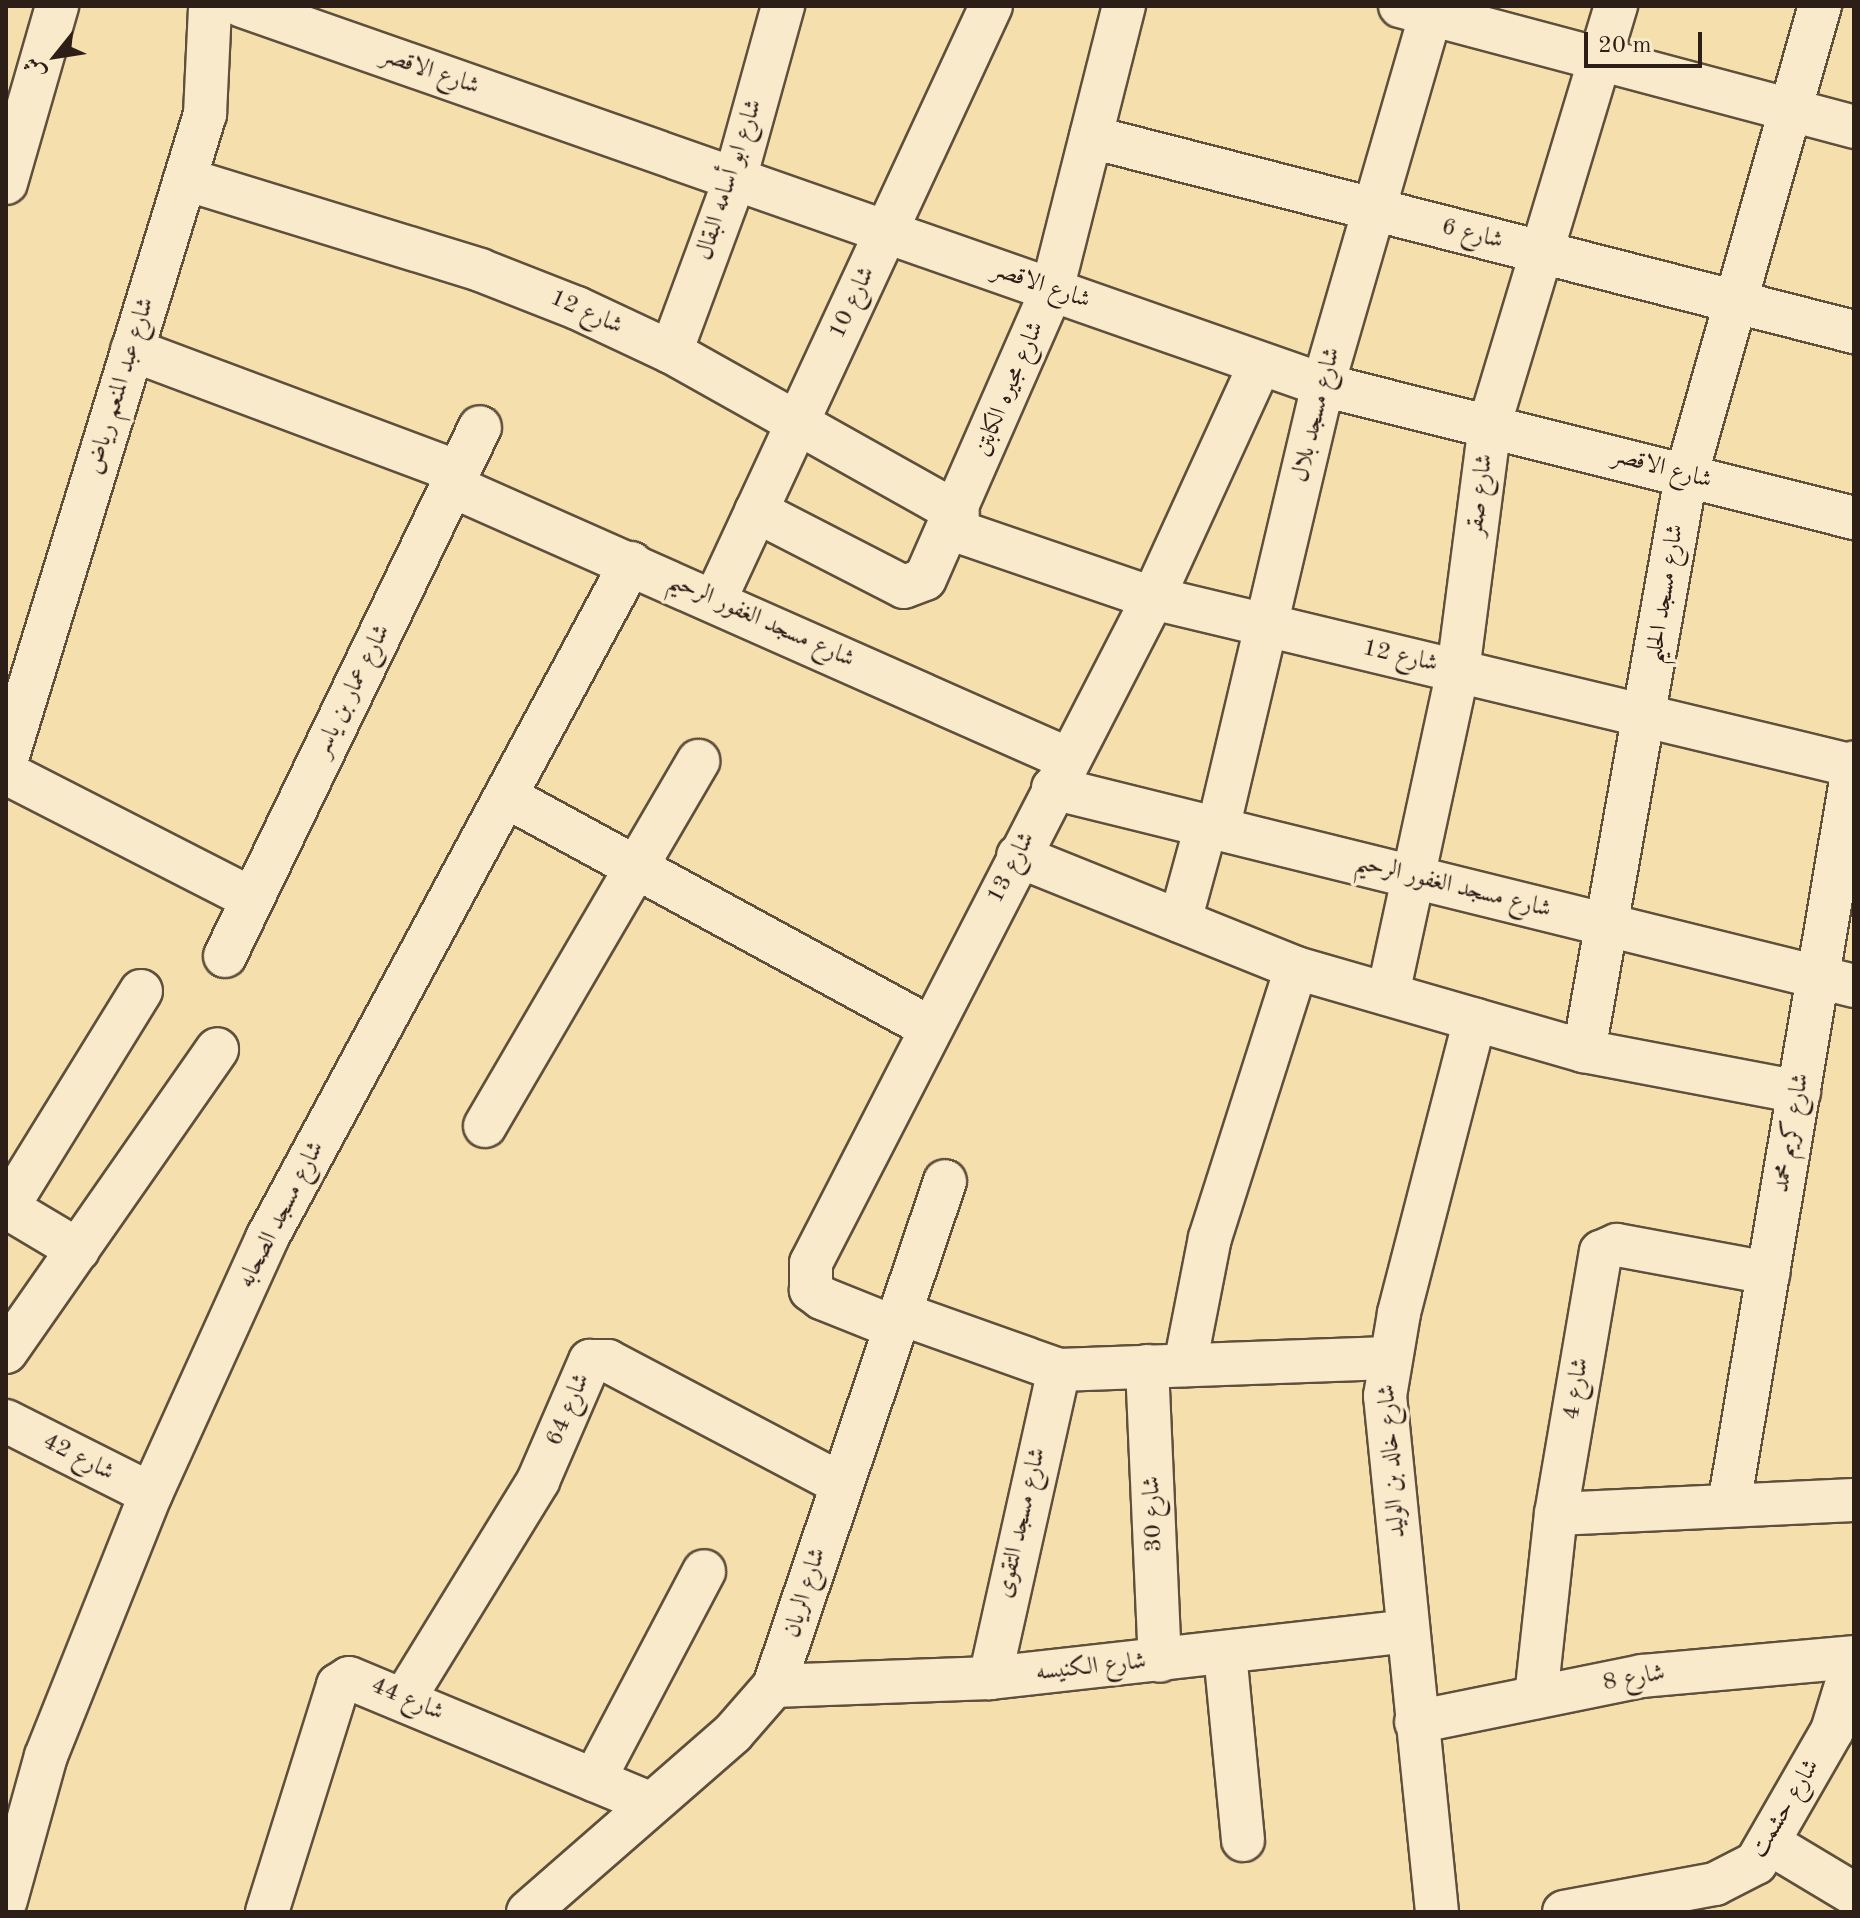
<!DOCTYPE html>
<meta charset="utf-8">
<style>
body{margin:0}
#map{position:relative;width:1860px;height:1918px;overflow:hidden;background:#f4dfad;font-family:"Old Standard TT",Amiri,serif}
div>[style]{position:absolute}
.roads{filter:drop-shadow(2px 0 #5f4f3d) drop-shadow(-2px 0 #5f4f3d) drop-shadow(0 2px #5f4f3d) drop-shadow(0 -2px #5f4f3d)}
.minor>*{height:42px;margin:-21px;padding:0 21px;transform-origin:21px;border-radius:21px;background:#f8eaca}
span{translate:-50% -50%;white-space:nowrap;text-align:center;line-height:1.15;-webkit-text-stroke:7px #f8eaca;paint-order:stroke}
.street-label{font-size:24px;color:#2d1f18}
.frame{position:absolute;inset:0;border:8px solid #2d1f18;pointer-events:none}
.north{position:absolute;left:16px;top:16px;width:80px;height:80px;-webkit-text-stroke:6px #f8eaca;paint-order:stroke;rotate:240deg;font-size:22px;font-weight:700;line-height:32px;text-align:center;color:#2d1f18}
.north::after{content:'';display:block;margin:auto;width:28px;height:36px;background:#2d1f18;clip-path:polygon(50% 0,100% 100%,50% 72%,0 100%)}
.scale{position:absolute;left:1584px;top:32px;width:118px;height:36px;box-sizing:border-box;border:4px solid #2d1f18;border-top:0;padding-left:10px;font-size:24px;line-height:28px;white-space:nowrap;color:#2d1f18;-webkit-text-stroke:6px #f8eaca;paint-order:stroke}
</style>
<div id="map">
<div class="roads">
<div class="minor">
<div style="left:242px;top:6px;width:1146px;rotate:19.32deg"></div>
<div style="left:1323px;top:385px;width:547px;rotate:14.06deg"></div>
<div style="left:1400px;top:6px;width:470px;rotate:14.9deg"></div>
<div style="left:1091px;top:137px;width:788px;rotate:14.34deg"></div>
<div style="left:185px;top:179px;width:309px;rotate:17.1deg"></div>
<div style="left:480px;top:270px;width:104px;rotate:21.4deg"></div>
<div style="left:577px;top:308px;width:104px;rotate:25.1deg"></div>
<div style="left:671px;top:352px;width:329px;rotate:29.3deg"></div>
<div style="left:6px;top:183px;width:184px;rotate:-73.9deg"></div>
<div style="left:132px;top:350px;width:349px;rotate:20.5deg"></div>
<div style="left:671px;top:352px;width:184px;rotate:-69.7deg"></div>
<div style="left:735px;top:179px;width:180px;rotate:-74.5deg"></div>
<div style="left:452px;top:486px;width:674px;rotate:23.9deg"></div>
<div style="left:756px;top:511px;width:166px;rotate:27.2deg"></div>
<div style="left:904px;top:587px;width:22px;rotate:-21deg"></div>
<div style="left:925px;top:579px;width:316px;rotate:-66.3deg"></div>
<div style="left:1052px;top:290px;width:293px;rotate:-75.8deg"></div>
<div style="left:951px;top:529px;width:213px;rotate:18.9deg"></div>
<div style="left:1153px;top:598px;width:721px;rotate:13.48deg"></div>
<div style="left:715px;top:600px;width:655px;rotate:-65.08deg"></div>
<div style="left:6px;top:762px;width:678px;rotate:-72.93deg"></div>
<div style="left:205px;top:114px;width:108px;rotate:-87.3deg"></div>
<div style="left:6px;top:773px;width:276px;rotate:27.1deg"></div>
<div style="left:1053px;top:788px;width:825px;rotate:13.88deg"></div>
<div style="left:507px;top:797px;width:483px;rotate:28.6deg"></div>
<div style="left:1218px;top:829px;width:456px;rotate:-76.7deg"></div>
<div style="left:1323px;top:385px;width:395px;rotate:-73.8deg"></div>
<div style="left:1018px;top:856px;width:300px;rotate:21.9deg"></div>
<div style="left:1296px;top:968px;width:300px;rotate:16.1deg"></div>
<div style="left:1584px;top:1051px;width:219px;rotate:10.8deg"></div>
<div style="left:1180px;top:921px;width:98px;rotate:-74.7deg"></div>
<div style="left:225px;top:956px;width:587px;rotate:-64.26deg"></div>
<div style="left:1388px;top:994px;width:330px;rotate:-77.8deg"></div>
<div style="left:1458px;top:671px;width:250px;rotate:-82.6deg"></div>
<div style="left:1490px;top:423px;width:436px;rotate:-73.2deg"></div>
<div style="left:1584px;top:1051px;width:584px;rotate:-79.94deg"></div>
<div style="left:1686px;top:476px;width:489px;rotate:-74.1deg"></div>
<div style="left:485px;top:1126px;width:423px;rotate:-59.7deg"></div>
<div style="left:6px;top:1207px;width:84px;rotate:30.8deg"></div>
<div style="left:7px;top:1208px;width:255px;rotate:-58.3deg"></div>
<div style="left:899px;top:1313px;width:170px;rotate:19.6deg"></div>
<div style="left:1059px;top:1370px;width:329px;rotate:-2.1deg"></div>
<div style="left:894px;top:1327px;width:78px;rotate:-158.1deg"></div>
<div style="left:822px;top:1298px;width:14px;rotate:-144deg"></div>
<div style="left:811px;top:1290px;width:27px;rotate:-90deg"></div>
<div style="left:811px;top:1263px;width:748px;rotate:-62.78deg"></div>
<div style="left:1153px;top:598px;width:257px;rotate:-65.4deg"></div>
<div style="left:6px;top:1352px;width:369px;rotate:-55.1deg"></div>
<div style="left:1185px;top:1365px;width:129px;rotate:-78.9deg"></div>
<div style="left:1210px;top:1238px;width:283px;rotate:-72.3deg"></div>
<div style="left:1147px;top:1366px;width:295px;rotate:87.5deg"></div>
<div style="left:6px;top:1421px;width:162px;rotate:26.7deg"></div>
<div style="left:1729px;top:1505px;width:753px;rotate:-80.45deg"></div>
<div style="left:1556px;top:1514px;width:298px;rotate:-2.7deg"></div>
<div style="left:1225px;top:1653px;width:188px;rotate:84.5deg"></div>
<div style="left:990px;top:1678px;width:316px;rotate:-77.4deg"></div>
<div style="left:774px;top:1686px;width:216px;rotate:-2.1deg"></div>
<div style="left:990px;top:1678px;width:420px;rotate:-6.4deg"></div>
<div style="left:1536px;top:1697px;width:184px;rotate:-83.8deg"></div>
<div style="left:1556px;top:1514px;width:266px;rotate:-80.3deg"></div>
<div style="left:1601px;top:1252px;width:17px;rotate:-24deg"></div>
<div style="left:1617px;top:1245px;width:154px;rotate:10.5deg"></div>
<div style="left:404px;top:1699px;width:256px;rotate:-58.4deg"></div>
<div style="left:538px;top:1481px;width:131px;rotate:-66.6deg"></div>
<div style="left:590px;top:1361px;width:18px"></div>
<div style="left:608px;top:1361px;width:261px;rotate:27.8deg"></div>
<div style="left:1416px;top:1722px;width:231px;rotate:-11.5deg"></div>
<div style="left:1642px;top:1676px;width:213px;rotate:-5.1deg"></div>
<div style="left:594px;top:1780px;width:236px;rotate:-62.2deg"></div>
<div style="left:1769px;top:1843px;width:99px;rotate:31deg"></div>
<div style="left:6px;top:1900px;width:149px;rotate:-74.5deg"></div>
<div style="left:46px;top:1756px;width:282px;rotate:-68.2deg"></div>
<div style="left:151px;top:1494px;width:281px;rotate:-65.6deg"></div>
<div style="left:267px;top:1238px;width:767px;rotate:-61.66deg"></div>
<div style="left:267px;top:1912px;width:238px;rotate:-72.6deg"></div>
<div style="left:338px;top:1685px;width:13px;rotate:-32deg"></div>
<div style="left:349px;top:1678px;width:327px;rotate:22.6deg"></div>
<div style="left:528px;top:1912px;width:272px;rotate:-41.1deg"></div>
<div style="left:733px;top:1733px;width:62px;rotate:-48.9deg"></div>
<div style="left:774px;top:1686px;width:533px;rotate:-71.29deg"></div>
<div style="left:1437px;top:1912px;width:519px;rotate:-95.75deg"></div>
<div style="left:1385px;top:1396px;width:84px;rotate:-80.4deg"></div>
<div style="left:1399px;top:1313px;width:303px;rotate:-75.5deg"></div>
<div style="left:1564px;top:1912px;width:154px;rotate:-10.5deg"></div>
<div style="left:1715px;top:1884px;width:46px;rotate:-27.1deg"></div>
<div style="left:1756px;top:1863px;width:152px;rotate:-60.1deg"></div>
<div style="left:1832px;top:1731px;width:75px;rotate:-73deg"></div>
</div>
</div>
<div class="street-label">
<span style="left:430px;top:72px;rotate:19deg">شارع الاقصر</span>
<span style="left:730px;top:180px;rotate:-72deg">شارع ابو أسامه البقال</span>
<span style="left:1472px;top:235px;rotate:14deg">شارع 6</span>
<span style="left:1041px;top:286px;rotate:19deg">شارع الاقصر</span>
<span style="left:853px;top:303px;rotate:-65deg">شارع 10</span>
<span style="left:586px;top:313px;rotate:24deg">شارع 12</span>
<span style="left:121px;top:386px;rotate:-73deg">شارع عبد المنعم رياض</span>
<span style="left:1010px;top:389px;rotate:-67deg">شارع مجيره الكابتن</span>
<span style="left:1317px;top:415px;rotate:-76deg">شارع مسجد بلال</span>
<span style="left:1662px;top:469px;rotate:15deg">شارع الاقصر</span>
<span style="left:1481px;top:495px;rotate:-83deg">شارع صقر</span>
<span style="left:1666px;top:594px;rotate:-81deg">شارع مسجد الحليم</span>
<span style="left:761px;top:621px;rotate:24deg">شارع مسجد الغفور الرحيم</span>
<span style="left:1400px;top:657px;rotate:13deg">شارع 12</span>
<span style="left:353px;top:691px;rotate:-64deg">شارع عمار بن ياسر</span>
<span style="left:1012px;top:868px;rotate:-63deg">شارع 13</span>
<span style="left:1453px;top:887px;rotate:14deg">شارع مسجد الغفور الرحيم</span>
<span style="left:1792px;top:1133px;rotate:-80deg">شارع كريم محمد</span>
<span style="left:282px;top:1215px;rotate:-63deg">شارع مسجد الصحابه</span>
<span style="left:1577px;top:1389px;rotate:-81deg">شارع 4</span>
<span style="left:569px;top:1410px;rotate:-67deg">شارع 64</span>
<span style="left:78px;top:1458px;rotate:27deg">شارع 42</span>
<span style="left:1393px;top:1461px;rotate:-94deg">شارع خالد بن الوليد</span>
<span style="left:1154px;top:1514px;rotate:-92deg">شارع 30</span>
<span style="left:1022px;top:1523px;rotate:-77deg">شارع مسجد التقوى</span>
<span style="left:806px;top:1593px;rotate:-73deg">شارع الريان</span>
<span style="left:1091px;top:1668px;rotate:-6deg">شارع الكنيسه</span>
<span style="left:1634px;top:1679px;rotate:-10deg">شارع 8</span>
<span style="left:407px;top:1700px;rotate:23deg">شارع 44</span>
<span style="left:1786px;top:1809px;rotate:-59deg">شارع حشمت</span>
</div>
<div class="frame"></div>
<div class="north">ش</div>
<div class="scale">20 m</div>
</div>
